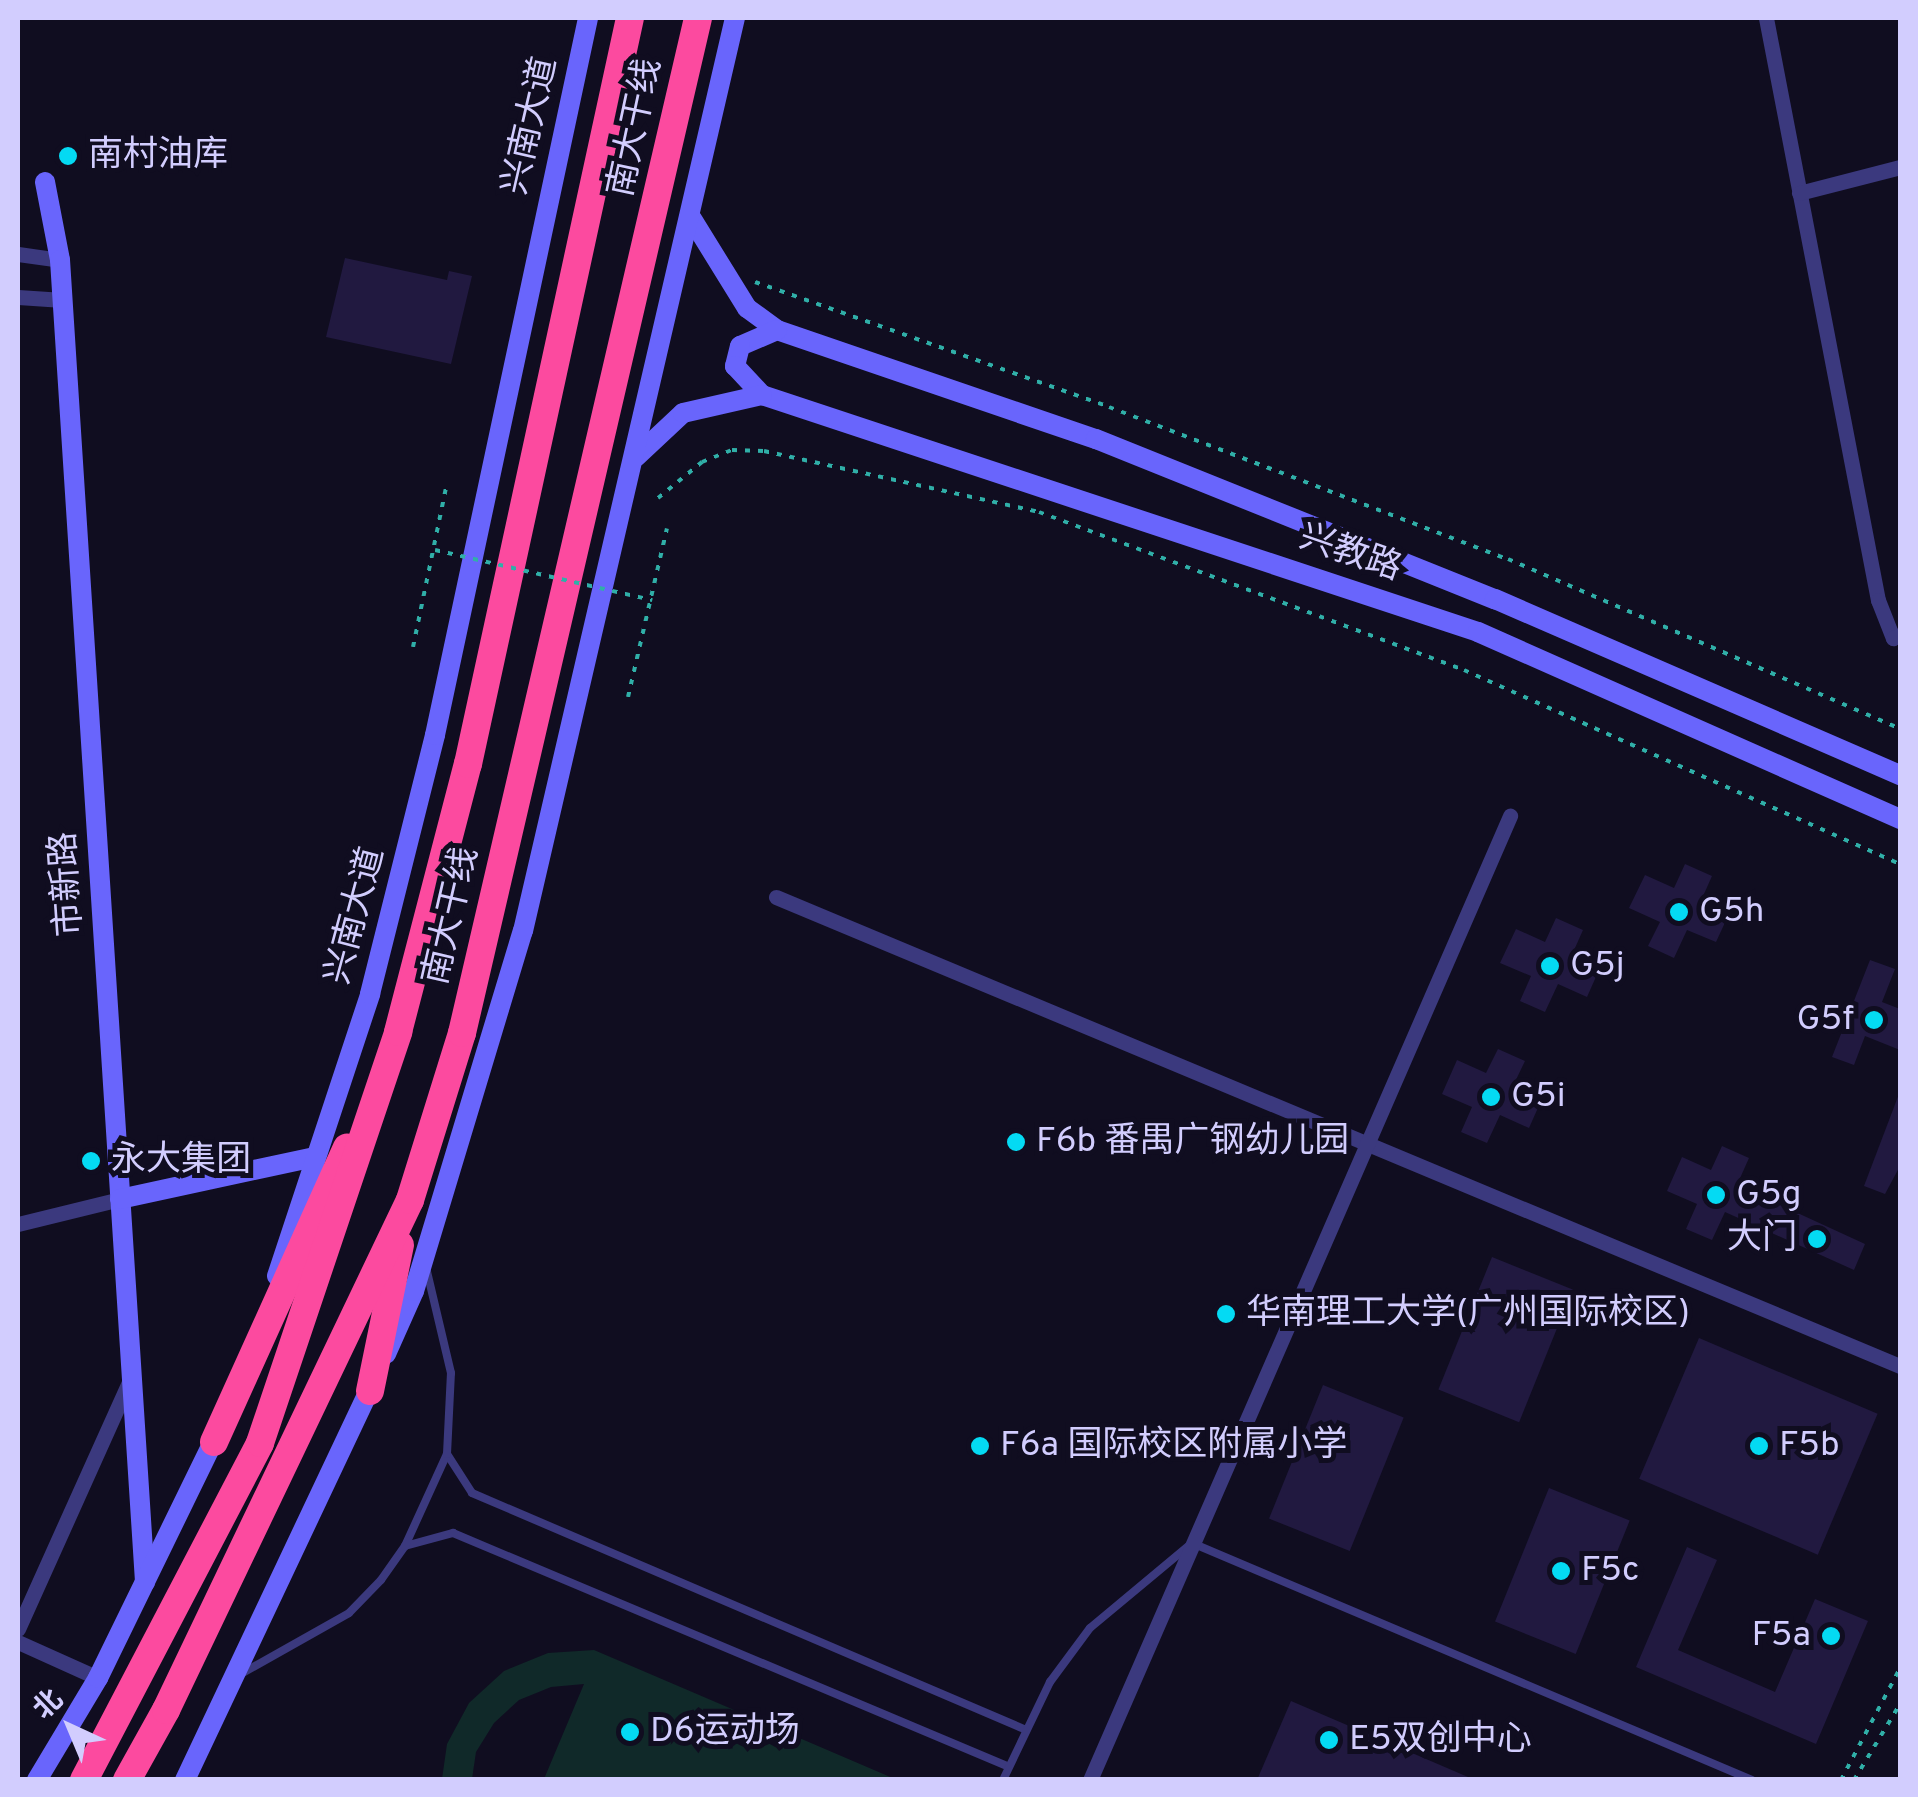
<!DOCTYPE html>
<meta charset="utf-8">
<style>
body{margin:0}
#map{position:relative;width:1918px;height:1797px;overflow:hidden;background:#100d20;font-family:Overpass,"Noto Sans SC",sans-serif}
div>[style]{position:absolute}
.green>*{inset:0;background:#102929}
.building>*{inset:0;background:#211940;transform-origin:0 0}
.path>*{height:4px;margin-top:-2px;transform-origin:0;background:repeating-linear-gradient(90deg,#30afa8 0 5px,transparent 0 13px)}
.lane>*{height:8px;margin:-4px;padding:0 4px;transform-origin:4px;border-radius:4px;background:#3b397e}
.street>*{height:15px;margin:-7.5px;padding:0 7.5px;transform-origin:7.5px;border-radius:7.5px;background:#3b397e}
.secondary>*{height:20px;margin:-10px;padding:0 10px;transform-origin:10px;border-radius:10px;background:#6965fc}
.highway>*{height:28px;margin:-14px;padding:0 14px;transform-origin:14px;border-radius:14px;background:#fc4a9f}
.path-bridge>*{height:4px;margin-top:-2px;transform-origin:0;background:repeating-linear-gradient(90deg,#30afa8 0 5px,transparent 0 13px)}
.dots>*{width:28px;height:28px;translate:-50% -50%;box-sizing:border-box;border:5px solid #100d20;border-radius:50%}
span{translate:-50% -50%;white-space:nowrap;text-align:center;line-height:1.15;-webkit-text-stroke:10px #100d20;paint-order:stroke}
.street-label{font-size:35px;color:#d2cdfe}
.poi-label{font-size:35px;color:#d2cdfe}
.left{translate:0 -50%;text-align:left}
.right{translate:-100% -50%;text-align:right}
.frame{position:absolute;inset:0;border:20px solid #d2cdfe;pointer-events:none}
.north{position:absolute;left:20px;top:1677px;width:100px;height:100px;-webkit-text-stroke:8px #100d20;paint-order:stroke;rotate:316deg;font-size:28px;font-weight:700;line-height:40px;text-align:center;color:#d2cdfe}
.north::after{content:'';display:block;margin:auto;width:35px;height:45px;background:#d2cdfe;clip-path:polygon(50% 0,100% 100%,50% 72%,0 100%)}
</style>
<div id="map">
<div class="green">
<div style="clip-path:polygon(594px 1650px,895px 1779px,544px 1779px,584px 1684px,551px 1687px,519px 1700px,494px 1723px,476px 1752px,472px 1779px,442px 1779px,447px 1744px,469px 1703px,504px 1671px,548px 1653px)"></div>
</div>
<div class="building">
<div style="clip-path:polygon(345px 258px,447px 280px,449px 271px,472px 276px,451px 364px,326px 337px)"></div>
<div style="clip-path:polygon(1685px 864px,1712px 876px,1700px 903px,1728px 916px,1716px 942px,1687px 930px,1674px 958px,1648px 946px,1660px 922px,1629px 908px,1645px 875px,1674px 888px)"></div>
<div style="clip-path:polygon(1556px 918px,1583px 930px,1571px 957px,1599px 970px,1587px 997px,1558px 984px,1545px 1012px,1520px 1001px,1531px 976px,1500px 963px,1516px 929px,1545px 942px)"></div>
<div style="clip-path:polygon(1870px 960px,1895px 969px,1882px 1002px,1900px 1009px,1900px 1050px,1865px 1036px,1854px 1065px,1832px 1057px)"></div>
<div style="clip-path:polygon(1498px 1049px,1525px 1061px,1512px 1088px,1541px 1101px,1529px 1128px,1500px 1115px,1487px 1143px,1461px 1132px,1472px 1107px,1442px 1094px,1457px 1060px,1486px 1073px)"></div>
<div style="clip-path:polygon(1899px 1094px,1900px 1166px,1885px 1194px,1864px 1186px)"></div>
<div style="clip-path:polygon(1722px 1146px,1749px 1158px,1737px 1185px,1865px 1244px,1854px 1270px,1725px 1212px,1712px 1240px,1686px 1229px,1697px 1204px,1667px 1191px,1682px 1157px,1711px 1170px)"></div>
<div style="left:1492px;top:1257px;width:87px;height:143px;rotate:22deg"></div>
<div style="left:1699px;top:1338px;width:194px;height:153px;rotate:23deg"></div>
<div style="left:1323px;top:1385px;width:87px;height:144px;rotate:22deg"></div>
<div style="left:1549px;top:1488px;width:87px;height:144px;rotate:22deg"></div>
<div style="clip-path:polygon(1687px 1547px,1717px 1560px,1678px 1650px,1775px 1692px,1815px 1599px,1868px 1621px,1816px 1744px,1636px 1667px)"></div>
<div style="clip-path:polygon(1291px 1701px,1475px 1780px,1257px 1780px)"></div>
</div>
<div class="path">
<div style="left:755px;top:282px;width:375px;rotate:19.4deg"></div>
<div style="left:1109px;top:407px;width:427px;rotate:20.9deg"></div>
<div style="left:1508px;top:559px;width:427px;rotate:23.4deg"></div>
<div style="left:658px;top:498px;width:57px;rotate:-39.3deg"></div>
<div style="left:702px;top:462px;width:32px;rotate:-22deg"></div>
<div style="left:732px;top:450px;width:32px;rotate:2deg"></div>
<div style="left:764px;top:451px;width:282px;rotate:12.5deg"></div>
<div style="left:1039px;top:512px;width:453px;rotate:20.4deg"></div>
<div style="left:1464px;top:670px;width:477px;rotate:24deg"></div>
<div style="left:413px;top:647px;width:167px;rotate:-78.3deg"></div>
<div style="left:628px;top:697px;width:173px;rotate:-77deg"></div>
<div style="left:1841px;top:1780px;width:127px;rotate:-62.2deg"></div>
<div style="left:1854px;top:1780px;width:89px;rotate:-58.8deg"></div>
</div>
<div class="lane">
<div style="left:447px;top:1454px;width:46px;rotate:57.3deg"></div>
<div style="left:472px;top:1493px;width:600px;rotate:23.15deg"></div>
<div style="left:405px;top:1546px;width:50px;rotate:-15.2deg"></div>
<div style="left:453px;top:1533px;width:601px;rotate:22.81deg"></div>
<div style="left:239px;top:1675px;width:126px;rotate:-29.4deg"></div>
<div style="left:349px;top:1613px;width:46px;rotate:-45.9deg"></div>
<div style="left:381px;top:1580px;width:42px;rotate:-54.8deg"></div>
<div style="left:405px;top:1546px;width:101px;rotate:-65.5deg"></div>
<div style="left:447px;top:1454px;width:81px;rotate:-87.2deg"></div>
<div style="left:451px;top:1373px;width:109px;rotate:-103.3deg"></div>
<div style="left:1003px;top:1780px;width:109px;rotate:-64.4deg"></div>
<div style="left:1050px;top:1682px;width:67px;rotate:-53.5deg"></div>
<div style="left:1090px;top:1628px;width:133px;rotate:-39.8deg"></div>
<div style="left:1192px;top:1543px;width:608px;rotate:22.94deg"></div>
</div>
<div class="street">
<div style="left:1766px;top:18px;width:593px;rotate:79.11deg"></div>
<div style="left:1878px;top:600px;width:41px;rotate:68.5deg"></div>
<div style="left:1893px;top:638px;width:8px;rotate:-23deg"></div>
<div style="left:1799px;top:193px;width:104px;rotate:-14.4deg"></div>
<div style="left:18px;top:254px;width:42px;rotate:8.1deg"></div>
<div style="left:18px;top:297px;width:45px;rotate:3.8deg"></div>
<div style="left:776px;top:897px;width:1218px;rotate:22.65deg"></div>
<div style="left:18px;top:1224px;width:105px;rotate:-13.8deg"></div>
<div style="left:18px;top:1629px;width:273px;rotate:-65.8deg"></div>
<div style="left:18px;top:1642px;width:88px;rotate:24.2deg"></div>
<div style="left:1090px;top:1780px;width:1052px;rotate:-66.46deg"></div>
</div>
<div class="secondary">
<div style="left:45px;top:182px;width:79px;rotate:79.1deg"></div>
<div style="left:60px;top:260px;width:1325px;rotate:86.32deg"></div>
<div style="left:692px;top:219px;width:105px;rotate:58.3deg"></div>
<div style="left:747px;top:308px;width:37px;rotate:36deg"></div>
<div style="left:777px;top:330px;width:337px;rotate:18.9deg"></div>
<div style="left:1096px;top:439px;width:430px;rotate:21.9deg"></div>
<div style="left:1495px;top:599px;width:442px;rotate:23.5deg"></div>
<div style="left:777px;top:330px;width:40px;rotate:156.6deg"></div>
<div style="left:740px;top:346px;width:21px;rotate:104deg"></div>
<div style="left:735px;top:366px;width:40px;rotate:47deg"></div>
<div style="left:762px;top:395px;width:754px;rotate:18.31deg"></div>
<div style="left:1478px;top:632px;width:462px;rotate:23.9deg"></div>
<div style="left:636px;top:457px;width:64px;rotate:-43.1deg"></div>
<div style="left:683px;top:413px;width:81px;rotate:-12.8deg"></div>
<div style="left:120px;top:1199px;width:198px;rotate:-12.2deg"></div>
<div style="left:277px;top:1276px;width:297px;rotate:-71.7deg"></div>
<div style="left:370px;top:994px;width:267px;rotate:-75.9deg"></div>
<div style="left:435px;top:735px;width:733px;rotate:-77.95deg"></div>
<div style="left:386px;top:1354px;width:69px;rotate:-66deg"></div>
<div style="left:414px;top:1291px;width:376px;rotate:-73.2deg"></div>
<div style="left:523px;top:931px;width:937px;rotate:-76.93deg"></div>
<div style="left:37px;top:1780px;width:119px;rotate:-59.1deg"></div>
<div style="left:98px;top:1678px;width:276px;rotate:-64deg"></div>
<div style="left:185px;top:1780px;width:441px;rotate:-64.7deg"></div>
</div>
<div class="highway">
<div style="left:370px;top:1391px;width:149px;rotate:-78.4deg"></div>
<div style="left:214px;top:1442px;width:323px;rotate:-65.7deg"></div>
<div style="left:84px;top:1780px;width:380px;rotate:-62.4deg"></div>
<div style="left:260px;top:1443px;width:434px;rotate:-71.4deg"></div>
<div style="left:398px;top:1032px;width:277px;rotate:-75.4deg"></div>
<div style="left:468px;top:764px;width:763px;rotate:-77.75deg"></div>
<div style="left:127px;top:1780px;width:80px;rotate:-60.9deg"></div>
<div style="left:166px;top:1710px;width:565px;rotate:-64.43deg"></div>
<div style="left:410px;top:1200px;width:175px;rotate:-72.7deg"></div>
<div style="left:462px;top:1033px;width:1042px;rotate:-76.91deg"></div>
</div>
<div class="path-bridge">
<div style="left:435px;top:550px;width:223px;rotate:13deg"></div>
</div>
<div class="dots">
<div style="left:68px;top:156px;background:#04daf3"></div>
<div style="left:1679px;top:912px;background:#04daf3"></div>
<div style="left:1550px;top:966px;background:#04daf3"></div>
<div style="left:1874px;top:1020px;background:#04daf3"></div>
<div style="left:1491px;top:1097px;background:#04daf3"></div>
<div style="left:1016px;top:1142px;background:#04daf3"></div>
<div style="left:91px;top:1161px;background:#04daf3"></div>
<div style="left:1716px;top:1195px;background:#04daf3"></div>
<div style="left:1817px;top:1239px;background:#04daf3"></div>
<div style="left:1226px;top:1314px;background:#04daf3"></div>
<div style="left:980px;top:1446px;background:#04daf3"></div>
<div style="left:1759px;top:1446px;background:#04daf3"></div>
<div style="left:1561px;top:1571px;background:#04daf3"></div>
<div style="left:1831px;top:1636px;background:#04daf3"></div>
<div style="left:630px;top:1732px;background:#04daf3"></div>
<div style="left:1329px;top:1740px;background:#04daf3"></div>
</div>
<div class="street-label">
<span style="left:531px;top:126px;rotate:-77deg">兴南大道</span>
<span style="left:636px;top:128px;rotate:-78deg">南大干线</span>
<span style="left:1350px;top:554px;rotate:19deg">兴教路</span>
<span style="left:68px;top:884px;rotate:-94deg">市新路</span>
<span style="left:356px;top:916px;rotate:-75deg">兴南大道</span>
<span style="left:452px;top:916px;rotate:-77deg">南大干线</span>
</div>
<div class="poi-label">
<span class="left" style="left:88px;top:156px">南村油库</span>
<span class="left" style="left:1699px;top:912px">G5h</span>
<span class="left" style="left:1570px;top:966px">G5j</span>
<span class="right" style="left:1854px;top:1020px">G5f</span>
<span class="left" style="left:1511px;top:1097px">G5i</span>
<span class="left" style="left:1036px;top:1142px">F6b 番禺广钢幼儿园</span>
<span class="left" style="left:111px;top:1161px">永大集团</span>
<span class="left" style="left:1736px;top:1195px">G5g</span>
<span class="right" style="left:1797px;top:1239px">大门</span>
<span class="left" style="left:1246px;top:1314px">华南理工大学(广州国际校区)</span>
<span class="left" style="left:1000px;top:1446px">F6a 国际校区附属小学</span>
<span class="left" style="left:1779px;top:1446px">F5b</span>
<span class="left" style="left:1581px;top:1571px">F5c</span>
<span class="right" style="left:1811px;top:1636px">F5a</span>
<span class="left" style="left:650px;top:1732px">D6运动场</span>
<span class="left" style="left:1349px;top:1740px">E5双创中心</span>
</div>
<div class="frame"></div>
<div class="north">北</div>
</div>
